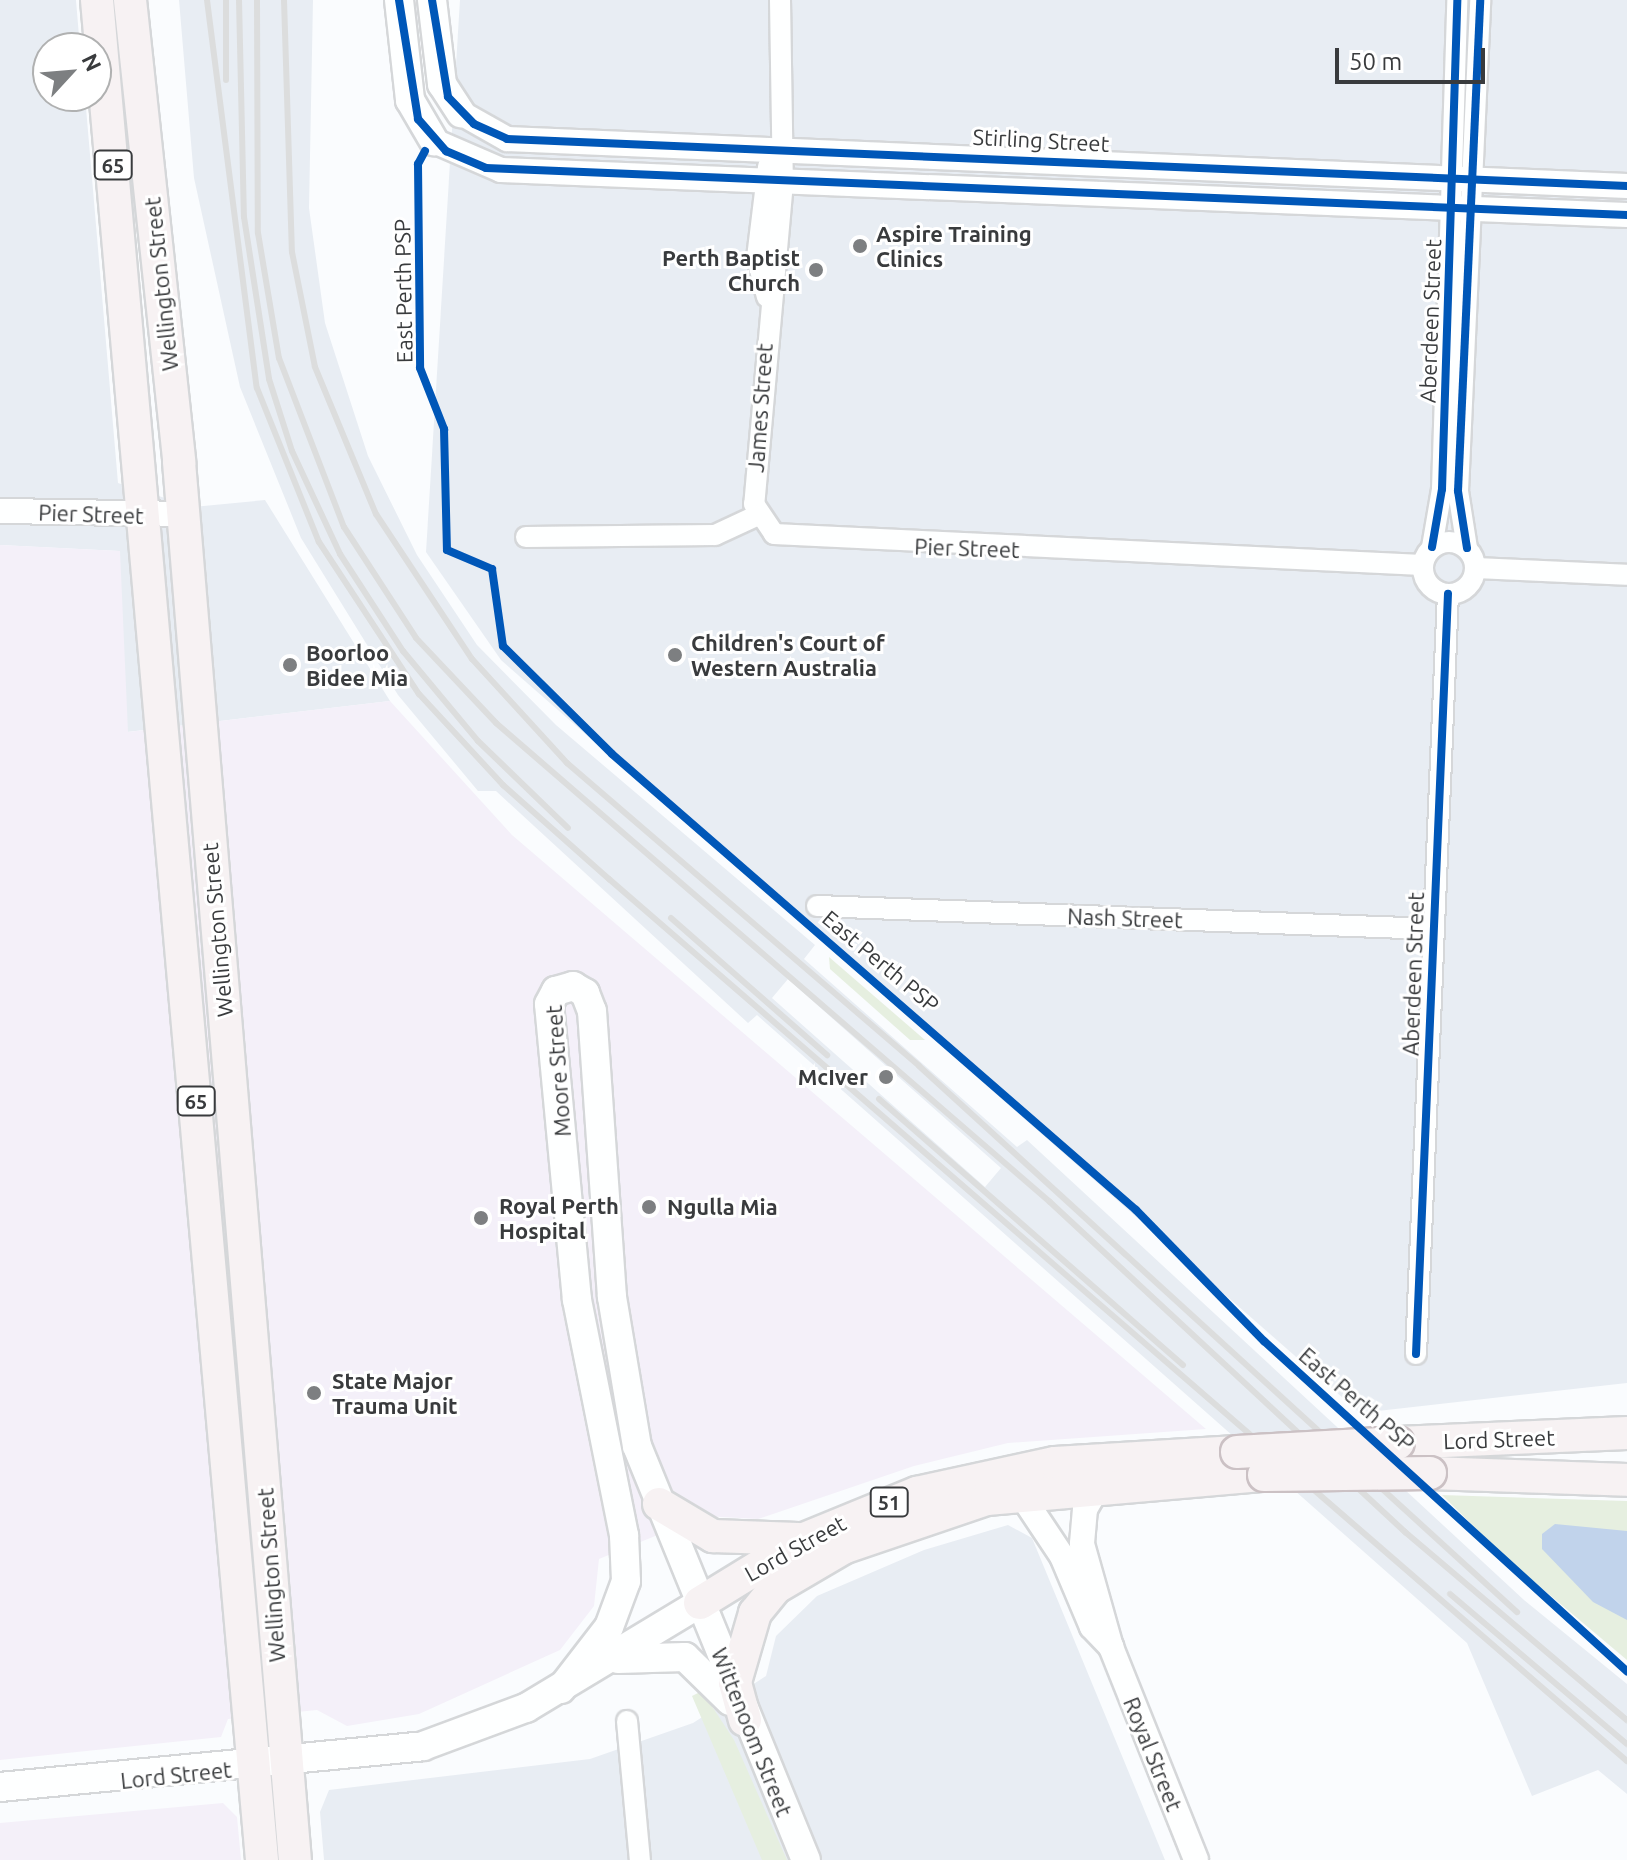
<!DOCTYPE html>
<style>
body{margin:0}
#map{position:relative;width:1627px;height:1860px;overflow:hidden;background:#fafcfe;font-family:Ubuntu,sans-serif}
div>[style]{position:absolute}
.built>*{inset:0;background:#e8edf3}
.medical>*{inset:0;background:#f4f0f9}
.green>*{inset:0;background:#e6efe0}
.water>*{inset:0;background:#c1d3eb}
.roads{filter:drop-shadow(2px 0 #d5d7d9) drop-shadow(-2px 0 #d5d7d9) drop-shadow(0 2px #d5d7d9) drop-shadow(0 -2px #d5d7d9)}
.minor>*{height:20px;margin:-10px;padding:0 10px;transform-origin:10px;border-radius:10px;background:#feffff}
.minor>.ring{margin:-10px;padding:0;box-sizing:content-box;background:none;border:20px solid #feffff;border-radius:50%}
.tertiary>*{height:24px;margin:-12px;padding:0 12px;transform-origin:12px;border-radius:12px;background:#feffff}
.secondary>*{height:28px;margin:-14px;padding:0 14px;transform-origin:14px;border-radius:14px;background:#feffff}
.primary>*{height:32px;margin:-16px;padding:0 16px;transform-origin:16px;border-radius:16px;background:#f7f2f3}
.rail>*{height:6px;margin:-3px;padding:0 3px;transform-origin:3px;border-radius:3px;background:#dcdddd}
.bridges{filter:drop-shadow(2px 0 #cbc1c4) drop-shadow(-2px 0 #cbc1c4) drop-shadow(0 2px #cbc1c4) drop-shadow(0 -2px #cbc1c4)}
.primary-bridge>*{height:32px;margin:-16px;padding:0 16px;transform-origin:16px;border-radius:16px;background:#f7f2f3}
.cycleway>*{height:8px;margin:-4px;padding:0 4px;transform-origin:4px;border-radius:4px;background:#0057b8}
.dots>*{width:22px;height:22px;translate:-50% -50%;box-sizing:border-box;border:4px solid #fff;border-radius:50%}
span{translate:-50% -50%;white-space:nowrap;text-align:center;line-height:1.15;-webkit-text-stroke:6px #fff;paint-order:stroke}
.shield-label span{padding:2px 6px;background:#fff;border:2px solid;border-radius:6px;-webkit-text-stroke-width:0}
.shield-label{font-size:20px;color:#393b3d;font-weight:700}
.street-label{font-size:22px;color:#393b3d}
.poi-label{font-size:22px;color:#393b3d;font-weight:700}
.left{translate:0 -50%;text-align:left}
.right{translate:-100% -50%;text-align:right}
.north{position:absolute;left:32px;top:32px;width:80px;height:80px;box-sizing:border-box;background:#fff;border:2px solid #b0b1b1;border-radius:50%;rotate:64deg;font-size:22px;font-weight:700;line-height:32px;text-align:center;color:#393b3d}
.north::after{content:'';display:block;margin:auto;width:28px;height:36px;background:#7d7f81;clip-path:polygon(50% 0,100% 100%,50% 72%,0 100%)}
.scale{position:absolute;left:1335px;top:48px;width:150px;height:36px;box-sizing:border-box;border:4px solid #393b3d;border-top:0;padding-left:10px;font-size:24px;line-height:28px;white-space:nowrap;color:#393b3d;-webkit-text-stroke:6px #fff;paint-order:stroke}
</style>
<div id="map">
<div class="built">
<div style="clip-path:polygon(0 0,76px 0,80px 48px,48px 48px,48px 96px,85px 96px,118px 483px,193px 507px,265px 500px,390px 701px,127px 732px,119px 551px,0 545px)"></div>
<div style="clip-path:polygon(evenodd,179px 0,313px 0,309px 208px,325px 323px,368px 456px,417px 555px,477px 645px,556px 725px,815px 945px,804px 959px,1017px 1147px,1027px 1140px,1524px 1600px,1627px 1684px,1627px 1794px,1598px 1770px,1532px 1796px,1467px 1643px,757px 1015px,748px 1023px,496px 791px,478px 791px,398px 695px,301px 538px,240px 387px,194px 178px,179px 0,788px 979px,1001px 1168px,985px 1187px,772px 998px,788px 979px)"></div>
<div style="clip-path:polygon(460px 0,1627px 0,1627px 1383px,1360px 1413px,501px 660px,426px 552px)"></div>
<div style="clip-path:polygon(1008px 1525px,1032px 1538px,1165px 1860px,324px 1860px,320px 1812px,329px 1790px,590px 1759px,693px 1723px,766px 1676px,776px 1636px,817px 1596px,924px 1550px)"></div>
</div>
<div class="medical">
<div style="clip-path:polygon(0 545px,120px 551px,128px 732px,390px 701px,512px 835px,1206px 1429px,1008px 1443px,914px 1466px,758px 1519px,704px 1516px,599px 1559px,594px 1606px,560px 1650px,419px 1714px,347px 1726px,317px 1710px,228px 1719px,221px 1737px,0 1760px)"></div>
<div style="clip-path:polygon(223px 1803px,237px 1817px,241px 1860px,0 1860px,0 1823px)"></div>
</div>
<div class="green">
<div style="clip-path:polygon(829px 957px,925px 1040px,910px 1040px,830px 969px)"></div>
<div style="clip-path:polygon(1442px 1495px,1627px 1501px,1627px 1660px,1506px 1558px)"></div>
<div style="clip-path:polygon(702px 1691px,734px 1740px,787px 1860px,762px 1860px,692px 1696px)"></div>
</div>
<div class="water">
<div style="clip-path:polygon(1555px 1524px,1627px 1531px,1627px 1620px,1593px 1602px,1542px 1549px,1542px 1534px)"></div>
</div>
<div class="roads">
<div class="minor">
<div style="left:780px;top:0;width:182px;rotate:89.1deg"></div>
<div style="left:783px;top:182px;width:323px;rotate:95.1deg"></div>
<div style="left:754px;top:504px;width:36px;rotate:56deg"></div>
<div style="left:774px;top:534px;width:649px;rotate:2.74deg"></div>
<div style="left:767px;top:297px;width:40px;rotate:-104.4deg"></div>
<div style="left:757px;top:258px;width:92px;rotate:-83.1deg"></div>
<div style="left:526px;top:537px;width:189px;rotate:-0.6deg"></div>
<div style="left:715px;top:535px;width:45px;rotate:-24.9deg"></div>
<div class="ring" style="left:1423px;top:542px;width:32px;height:32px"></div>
<div style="left:1432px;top:547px;width:59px;rotate:-80.2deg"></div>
<div style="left:1442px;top:489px;width:489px;rotate:-88.2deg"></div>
<div style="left:1467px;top:548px;width:58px;rotate:-99deg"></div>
<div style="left:1458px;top:491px;width:491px;rotate:-87.4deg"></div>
<div style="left:1475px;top:568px;width:152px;rotate:2.6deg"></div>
<div style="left:817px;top:906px;width:616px;rotate:2.14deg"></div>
<div style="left:1416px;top:1354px;width:761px;rotate:-87.59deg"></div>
<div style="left:627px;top:1721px;width:140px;rotate:84.7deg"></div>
</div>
<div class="tertiary">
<div style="left:461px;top:113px;width:53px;rotate:29.5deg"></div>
<div style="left:507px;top:139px;width:1121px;rotate:2.4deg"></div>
<div style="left:434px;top:141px;width:73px;rotate:23.4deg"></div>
<div style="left:501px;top:170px;width:1127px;rotate:2.29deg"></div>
<div style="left:0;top:511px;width:182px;rotate:0.9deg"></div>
<div style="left:1099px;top:1485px;width:28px;rotate:120deg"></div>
<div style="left:1085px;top:1509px;width:35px;rotate:95deg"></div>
<div style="left:1082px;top:1544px;width:107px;rotate:74.3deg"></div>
<div style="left:1111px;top:1647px;width:229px;rotate:68.2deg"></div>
<div style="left:1020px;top:1493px;width:76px;rotate:56.3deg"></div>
<div style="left:1062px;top:1556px;width:77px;rotate:67.1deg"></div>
<div style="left:1092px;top:1627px;width:28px;rotate:46deg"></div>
</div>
<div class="secondary">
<div style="left:399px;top:0;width:101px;rotate:83.7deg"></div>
<div style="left:410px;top:100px;width:48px;rotate:59.7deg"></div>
<div style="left:432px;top:0;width:85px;rotate:83.2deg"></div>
<div style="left:442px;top:84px;width:35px;rotate:57deg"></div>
<div style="left:618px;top:1659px;width:67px;rotate:-1.7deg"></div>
<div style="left:685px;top:1657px;width:63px;rotate:44.4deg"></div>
<div style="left:561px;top:1689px;width:78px;rotate:-52.3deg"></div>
<div style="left:609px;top:1627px;width:49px;rotate:-69.7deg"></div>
<div style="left:626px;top:1581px;width:46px;rotate:-92.5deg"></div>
<div style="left:624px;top:1535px;width:240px;rotate:-101.3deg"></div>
<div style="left:577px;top:1300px;width:297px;rotate:-95.4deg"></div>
<div style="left:549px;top:1004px;width:15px;rotate:-62deg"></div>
<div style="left:556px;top:991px;width:18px;rotate:-16deg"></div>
<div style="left:573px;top:986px;width:14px;rotate:30deg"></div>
<div style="left:585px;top:993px;width:19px;rotate:69deg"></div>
<div style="left:592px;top:1011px;width:287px;rotate:86deg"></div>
<div style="left:612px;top:1297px;width:151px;rotate:80.5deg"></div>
<div style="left:637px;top:1446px;width:447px;rotate:67.8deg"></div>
<div style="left:0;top:1787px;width:425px;rotate:-5.5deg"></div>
<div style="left:423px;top:1746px;width:110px;rotate:-20.3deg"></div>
<div style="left:526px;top:1708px;width:203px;rotate:-31.1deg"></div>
</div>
<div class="primary">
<div style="left:97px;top:0;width:1867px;rotate:84.93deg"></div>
<div style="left:130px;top:0;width:465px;rotate:83.9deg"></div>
<div style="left:179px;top:462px;width:1403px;rotate:85.26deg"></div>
<div style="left:1398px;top:1443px;width:229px;rotate:-2.5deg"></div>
<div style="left:1430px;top:1473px;width:197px;rotate:2deg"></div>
<div style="left:659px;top:1504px;width:63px;rotate:30.7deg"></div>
<div style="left:713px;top:1536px;width:85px;rotate:2deg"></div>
<div style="left:700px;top:1603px;width:122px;rotate:-31.6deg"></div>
<div style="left:804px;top:1539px;width:122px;rotate:-22.2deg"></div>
<div style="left:917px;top:1493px;width:141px;rotate:-12.3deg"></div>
<div style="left:1055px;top:1463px;width:182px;rotate:-3.5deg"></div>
<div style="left:745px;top:1720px;width:39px;rotate:-105deg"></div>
<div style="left:735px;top:1682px;width:72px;rotate:-73.8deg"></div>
<div style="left:755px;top:1613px;width:32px;rotate:-51deg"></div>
<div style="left:775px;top:1588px;width:81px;rotate:-30.4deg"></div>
<div style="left:845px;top:1547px;width:150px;rotate:-18.7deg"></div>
<div style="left:987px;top:1499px;width:278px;rotate:-5deg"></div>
</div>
</div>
<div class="rail">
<div style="left:207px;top:0;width:391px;rotate:82.7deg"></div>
<div style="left:257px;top:388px;width:166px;rotate:68.1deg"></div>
<div style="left:319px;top:542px;width:182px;rotate:56.7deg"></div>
<div style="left:419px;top:694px;width:124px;rotate:47.3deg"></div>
<div style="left:503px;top:785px;width:142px;rotate:41.6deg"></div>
<div style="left:609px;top:879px;width:1347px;rotate:40.91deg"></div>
<div style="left:226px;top:0;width:80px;rotate:90deg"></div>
<div style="left:239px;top:0;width:217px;rotate:88.7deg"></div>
<div style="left:244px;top:217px;width:164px;rotate:81.2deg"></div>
<div style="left:269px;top:379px;width:76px;rotate:72.3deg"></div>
<div style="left:292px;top:451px;width:114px;rotate:65deg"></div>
<div style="left:340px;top:554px;width:116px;rotate:57deg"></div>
<div style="left:403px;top:651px;width:117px;rotate:50.2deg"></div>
<div style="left:478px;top:741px;width:125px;rotate:44deg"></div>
<div style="left:257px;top:0;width:233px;rotate:89.8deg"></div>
<div style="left:258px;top:233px;width:127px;rotate:80.5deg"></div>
<div style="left:279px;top:358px;width:181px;rotate:69deg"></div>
<div style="left:344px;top:527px;width:132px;rotate:57deg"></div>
<div style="left:416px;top:638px;width:117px;rotate:46.7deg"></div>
<div style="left:496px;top:723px;width:732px;rotate:40.85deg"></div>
<div style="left:1050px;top:1202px;width:485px;rotate:42.9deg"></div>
<div style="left:1405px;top:1532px;width:291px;rotate:40.3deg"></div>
<div style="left:284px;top:0;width:252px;rotate:88.2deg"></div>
<div style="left:292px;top:252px;width:117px;rotate:78.7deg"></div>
<div style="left:315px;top:367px;width:159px;rotate:67.5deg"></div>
<div style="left:376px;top:514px;width:174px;rotate:56.5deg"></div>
<div style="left:472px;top:659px;width:141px;rotate:47.6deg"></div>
<div style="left:567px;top:763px;width:464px;rotate:40.7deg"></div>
<div style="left:919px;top:1066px;width:810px;rotate:42.4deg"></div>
<div style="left:671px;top:918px;width:208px;rotate:41.3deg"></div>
<div style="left:879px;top:1099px;width:404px;rotate:41.2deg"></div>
<div style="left:1450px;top:1594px;width:232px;rotate:40.3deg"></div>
</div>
<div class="bridges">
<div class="primary-bridge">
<div style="left:1237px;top:1452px;width:161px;rotate:-3.2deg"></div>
<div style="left:1264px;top:1475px;width:166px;rotate:-0.7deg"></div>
</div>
</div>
<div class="cycleway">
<div style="left:399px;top:0;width:121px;rotate:80.9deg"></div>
<div style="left:418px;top:119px;width:43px;rotate:48.8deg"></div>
<div style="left:446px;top:151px;width:43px;rotate:23deg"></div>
<div style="left:486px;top:168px;width:1142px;rotate:2.36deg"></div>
<div style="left:432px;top:0;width:98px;rotate:80.6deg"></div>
<div style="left:448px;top:97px;width:37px;rotate:46deg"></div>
<div style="left:474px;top:124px;width:36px;rotate:24deg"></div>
<div style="left:507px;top:139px;width:1121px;rotate:2.4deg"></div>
<div style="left:425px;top:151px;width:15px;rotate:118deg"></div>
<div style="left:418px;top:164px;width:204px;rotate:89.4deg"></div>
<div style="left:420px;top:368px;width:66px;rotate:68.5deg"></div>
<div style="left:444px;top:429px;width:121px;rotate:88.6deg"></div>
<div style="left:447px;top:550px;width:49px;rotate:22.9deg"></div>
<div style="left:492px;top:569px;width:78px;rotate:81.9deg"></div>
<div style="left:503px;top:646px;width:153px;rotate:44.7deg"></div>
<div style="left:612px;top:754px;width:695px;rotate:41.03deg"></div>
<div style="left:1136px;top:1210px;width:183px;rotate:45.7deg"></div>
<div style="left:1264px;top:1341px;width:491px;rotate:42.3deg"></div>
<div style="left:1432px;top:547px;width:59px;rotate:-80.2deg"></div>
<div style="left:1442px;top:489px;width:489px;rotate:-88.2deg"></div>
<div style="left:1467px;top:548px;width:58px;rotate:-99deg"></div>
<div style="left:1458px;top:491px;width:491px;rotate:-87.4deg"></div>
<div style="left:1416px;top:1354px;width:761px;rotate:-87.59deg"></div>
</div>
<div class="dots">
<div style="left:860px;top:246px;background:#7d7f81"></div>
<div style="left:816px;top:270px;background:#7d7f81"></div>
<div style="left:675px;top:655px;background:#7d7f81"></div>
<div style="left:290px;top:665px;background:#7d7f81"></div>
<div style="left:886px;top:1077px;background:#7d7f81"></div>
<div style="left:649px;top:1207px;background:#7d7f81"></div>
<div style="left:481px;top:1218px;background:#7d7f81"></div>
<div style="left:314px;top:1393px;background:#7d7f81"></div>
</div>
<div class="shield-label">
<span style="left:113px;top:165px">65</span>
<span style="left:196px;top:1101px">65</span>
<span style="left:889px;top:1502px">51</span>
</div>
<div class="street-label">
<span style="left:1041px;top:140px;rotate:3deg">Stirling Street</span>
<span style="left:161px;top:284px;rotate:-96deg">Wellington Street</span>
<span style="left:403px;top:291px;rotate:-91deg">East Perth PSP</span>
<span style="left:1430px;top:321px;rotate:-88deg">Aberdeen Street</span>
<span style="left:760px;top:408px;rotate:-86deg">James Street</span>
<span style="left:91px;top:514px;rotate:2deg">Pier Street</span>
<span style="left:967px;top:548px;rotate:2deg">Pier Street</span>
<span style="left:1125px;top:918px;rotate:2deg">Nash Street</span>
<span style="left:217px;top:930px;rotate:-95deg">Wellington Street</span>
<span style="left:881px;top:961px;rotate:40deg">East Perth PSP</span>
<span style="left:1413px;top:974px;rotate:-88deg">Aberdeen Street</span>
<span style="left:558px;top:1071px;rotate:-94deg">Moore Street</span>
<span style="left:1357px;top:1399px;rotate:41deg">East Perth PSP</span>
<span style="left:1499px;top:1439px;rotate:-2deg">Lord Street</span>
<span style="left:795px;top:1548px;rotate:-29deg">Lord Street</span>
<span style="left:271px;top:1575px;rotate:-94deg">Wellington Street</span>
<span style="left:752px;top:1732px;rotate:68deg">Wittenoom Street</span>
<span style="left:1153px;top:1754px;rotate:68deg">Royal Street</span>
<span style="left:176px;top:1775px;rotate:-6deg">Lord Street</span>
</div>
<div class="poi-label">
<span class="left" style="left:876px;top:246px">Aspire Training<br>Clinics</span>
<span class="right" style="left:800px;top:270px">Perth Baptist<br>Church</span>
<span class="left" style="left:691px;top:655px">Children's Court of<br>Western Australia</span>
<span class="left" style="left:306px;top:665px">Boorloo<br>Bidee Mia</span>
<span class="right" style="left:868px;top:1077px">McIver</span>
<span class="left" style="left:499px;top:1218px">Royal Perth<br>Hospital</span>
<span class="left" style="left:667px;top:1207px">Ngulla Mia</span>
<span class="left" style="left:332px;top:1393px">State Major<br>Trauma Unit</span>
</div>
<div class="north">N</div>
<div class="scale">50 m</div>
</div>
